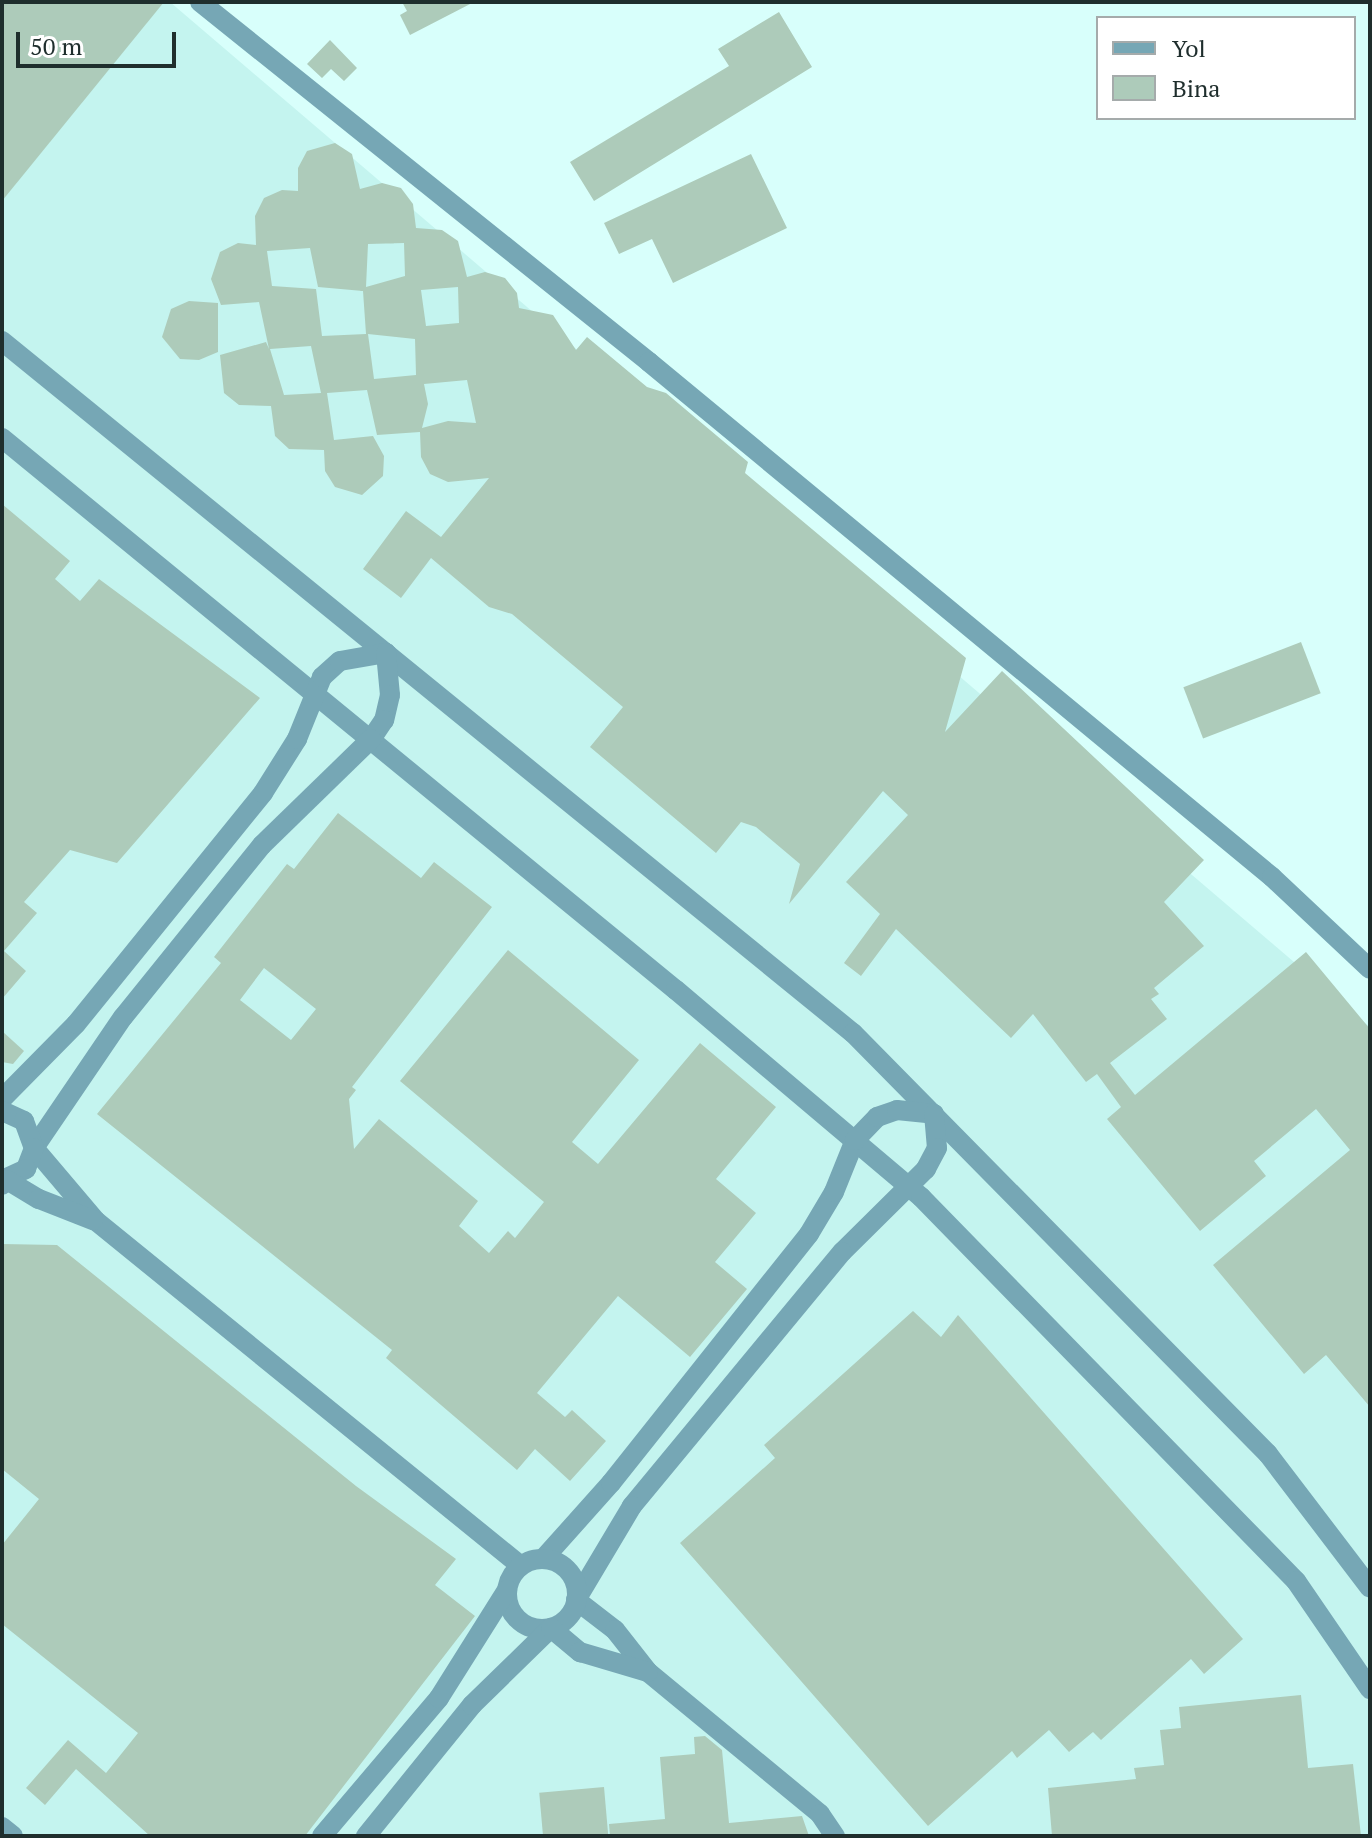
<!DOCTYPE html>
<style>
body{margin:0}
#map{position:relative;width:1372px;height:1838px;overflow:hidden;background:#d8fffb;font-family:"PT Serif",serif}
div>[style]{position:absolute}
.built>*{inset:0;background:#c4f4ef}
.building>*{inset:0;background:#adcbba;transform-origin:0 0}
.minor>*{height:20px;margin:-10px;padding:0 10px;transform-origin:10px;border-radius:10px;background:#76a7b5}
.minor>.ring{margin:-10px;padding:0;box-sizing:content-box;background:none;border:20px solid #76a7b5;border-radius:50%}
span{translate:-50% -50%;white-space:nowrap;text-align:center;line-height:1.15;-webkit-text-stroke:7px #fff;paint-order:stroke}
.frame{position:absolute;inset:0;border:4px solid #1f2e2d;pointer-events:none}
.legend{position:absolute;left:1096px;top:16px;width:260px;height:104px;box-sizing:border-box;background:#fff;border:2px solid #a5abab;margin:0;padding:10px 14px;list-style:none;font-size:24px;color:#1f2e2d}
.legend li{display:flex;align-items:center;gap:16px;height:40px}
.legend b{width:40px;border:2px solid #a5abab}
.scale{position:absolute;left:16px;top:32px;width:160px;height:36px;box-sizing:border-box;border:4px solid #1f2e2d;border-top:0;padding-left:10px;font-size:24px;line-height:28px;white-space:nowrap;color:#1f2e2d;-webkit-text-stroke:6px #fff;paint-order:stroke}
</style>
<div id="map">
<div class="built">
<div style="clip-path:polygon(2px 2px,170px 2px,1370px 1027px,1370px 1836px,2px 1836px)"></div>
</div>
<div class="building">
<div style="clip-path:polygon(2px 2px,164px 2px,2px 201px)"></div>
<div style="clip-path:polygon(402px 2px,474px 2px,410px 35px,400px 15px,407px 11px)"></div>
<div style="clip-path:polygon(779px 12px,812px 67px,594px 201px,570px 162px,729px 66px,718px 49px)"></div>
<div style="clip-path:polygon(330px 40px,357px 68px,344px 81px,331px 69px,322px 78px,307px 64px)"></div>
<div style="clip-path:polygon(evenodd,335px 143px,352px 154px,360px 189px,382px 183px,401px 188px,413px 204px,416px 228px,442px 230px,458px 241px,467px 277px,485px 272px,505px 278px,517px 293px,519px 308px,553px 315px,576px 350px,587px 337px,647px 387px,666px 393px,748px 462px,745px 473px,966px 658px,945px 732px,1002px 671px,1204px 860px,1164px 902px,1204px 946px,1154px 988px,1159px 994px,1151px 999px,1167px 1019px,1110px 1063px,1135px 1095px,1306px 952px,1370px 1029px,1370px 1407px,1326px 1355px,1304px 1374px,1213px 1265px,1350px 1150px,1316px 1109px,1254px 1161px,1266px 1176px,1200px 1231px,1107px 1119px,1121px 1107px,1097px 1074px,1086px 1082px,1033px 1014px,1011px 1038px,896px 929px,861px 976px,844px 963px,880px 914px,846px 882px,908px 815px,883px 791px,789px 904px,800px 864px,756px 827px,741px 822px,716px 853px,590px 747px,623px 707px,512px 614px,489px 607px,431px 558px,401px 598px,363px 569px,406px 511px,441px 537px,489px 478px,448px 482px,430px 474px,421px 457px,420px 432px,377px 435px,367px 390px,327px 393px,334px 440px,373px 436px,384px 456px,383px 476px,362px 495px,335px 487px,325px 471px,324px 450px,289px 449px,275px 436px,271px 406px,239px 405px,224px 393px,220px 355px,266px 342px,269px 349px,259px 302px,221px 305px,211px 279px,220px 252px,238px 243px,256px 245px,255px 216px,264px 198px,282px 190px,298px 191px,298px 168px,307px 151px,335px 143px,404px 243px,405px 276px,366px 287px,368px 244px,404px 243px,335px 143px,310px 248px,318px 287px,363px 291px,366px 334px,322px 336px,316px 289px,272px 286px,267px 251px,310px 248px,335px 143px,458px 287px,459px 323px,426px 326px,421px 290px,458px 287px,335px 143px,368px 334px,415px 339px,416px 375px,374px 379px,368px 334px,335px 143px,311px 346px,321px 393px,284px 395px,270px 349px,311px 346px,335px 143px,467px 380px,476px 423px,448px 421px,422px 428px,428px 404px,424px 384px,467px 380px)"></div>
<div style="clip-path:polygon(751px 154px,787px 228px,673px 283px,652px 239px,619px 254px,604px 223px)"></div>
<div style="clip-path:polygon(189px 301px,218px 303px,218px 352px,199px 360px,180px 359px,162px 337px,171px 309px)"></div>
<div style="clip-path:polygon(2px 504px,70px 561px,55px 579px,80px 601px,99px 579px,260px 698px,117px 863px,70px 850px,24px 902px,37px 913px,4px 951px,26px 971px,2px 999px)"></div>
<div style="left:1301px;top:642px;width:55px;height:126px;rotate:69deg"></div>
<div style="clip-path:polygon(evenodd,338px 813px,421px 878px,434px 862px,492px 907px,352px 1087px,356px 1090px,349px 1099px,354px 1149px,379px 1119px,478px 1201px,459px 1226px,489px 1253px,508px 1231px,515px 1238px,544px 1202px,400px 1081px,508px 950px,639px 1060px,572px 1142px,598px 1164px,700px 1043px,776px 1107px,716px 1179px,756px 1213px,715px 1262px,747px 1289px,690px 1357px,618px 1296px,537px 1393px,565px 1417px,572px 1410px,606px 1441px,570px 1481px,535px 1449px,517px 1470px,386px 1358px,392px 1350px,97px 1114px,221px 963px,214px 957px,287px 864px,294px 869px,338px 813px,264px 968px,316px 1009px,291px 1040px,240px 1000px,264px 968px)"></div>
<div style="clip-path:polygon(2px 1031px,24px 1051px,13px 1064px,2px 1062px)"></div>
<div style="clip-path:polygon(2px 1244px,57px 1245px,356px 1486px,456px 1559px,435px 1585px,475px 1616px,305px 1836px,150px 1836px,76px 1769px,45px 1805px,26px 1788px,68px 1740px,106px 1773px,138px 1733px,2px 1624px,2px 1545px,39px 1499px,2px 1469px)"></div>
<div style="clip-path:polygon(913px 1311px,941px 1337px,958px 1315px,1243px 1639px,1204px 1674px,1191px 1659px,1101px 1740px,1093px 1732px,1069px 1752px,1049px 1730px,1017px 1758px,1012px 1751px,928px 1826px,680px 1543px,775px 1458px,764px 1445px)"></div>
<div style="clip-path:polygon(1301px 1695px,1308px 1768px,1353px 1764px,1361px 1836px,1052px 1836px,1048px 1788px,1136px 1779px,1134px 1768px,1164px 1765px,1160px 1730px,1181px 1728px,1179px 1707px)"></div>
<div style="clip-path:polygon(705px 1736px,722px 1750px,729px 1823px,802px 1816px,809px 1836px,610px 1836px,609px 1824px,665px 1819px,660px 1757px,695px 1754px,694px 1737px)"></div>
<div style="left:604px;top:1787px;width:49px;height:65px;rotate:85deg"></div>
</div>
<div class="minor">
<div style="left:200px;top:2px;width:576px;rotate:38.72deg"></div>
<div style="left:649px;top:362px;width:808px;rotate:39.58deg"></div>
<div style="left:1272px;top:877px;width:134px;rotate:43.2deg"></div>
<div style="left:2px;top:341px;width:1097px;rotate:39.12deg"></div>
<div style="left:853px;top:1033px;width:591px;rotate:45.41deg"></div>
<div style="left:1268px;top:1454px;width:168px;rotate:52.7deg"></div>
<div style="left:2px;top:438px;width:871px;rotate:39.32deg"></div>
<div style="left:676px;top:990px;width:321px;rotate:40.2deg"></div>
<div style="left:921px;top:1197px;width:537px;rotate:45.68deg"></div>
<div style="left:1296px;top:1581px;width:131px;rotate:55.6deg"></div>
<div style="left:2px;top:1099px;width:105px;rotate:-45.4deg"></div>
<div style="left:76px;top:1024px;width:297px;rotate:-51deg"></div>
<div style="left:263px;top:793px;width:64px;rotate:-57.8deg"></div>
<div style="left:297px;top:739px;width:67px;rotate:-68deg"></div>
<div style="left:322px;top:677px;width:24px;rotate:-42deg"></div>
<div style="left:340px;top:661px;width:47px;rotate:-9.9deg"></div>
<div style="left:386px;top:653px;width:42px;rotate:84.6deg"></div>
<div style="left:390px;top:695px;width:26px;rotate:103deg"></div>
<div style="left:384px;top:720px;width:23px;rotate:124deg"></div>
<div style="left:371px;top:739px;width:152px;rotate:135.8deg"></div>
<div style="left:262px;top:845px;width:221px;rotate:128.9deg"></div>
<div style="left:123px;top:1017px;width:158px;rotate:124.2deg"></div>
<div style="left:34px;top:1148px;width:96px;rotate:49.7deg"></div>
<div style="left:96px;top:1221px;width:547px;rotate:39.07deg"></div>
<div style="left:2px;top:1111px;width:24px;rotate:24deg"></div>
<div style="left:24px;top:1121px;width:29px;rotate:70deg"></div>
<div style="left:34px;top:1148px;width:22px;rotate:111deg"></div>
<div style="left:26px;top:1169px;width:26px;rotate:155deg"></div>
<div style="left:2px;top:1185px;width:7px;rotate:-45deg"></div>
<div style="left:7px;top:1180px;width:37px;rotate:31deg"></div>
<div style="left:39px;top:1199px;width:58px;rotate:21.3deg"></div>
<div style="left:544px;top:1558px;width:101px;rotate:-48.2deg"></div>
<div style="left:611px;top:1483px;width:318px;rotate:-51.5deg"></div>
<div style="left:809px;top:1234px;width:49px;rotate:-59.2deg"></div>
<div style="left:834px;top:1192px;width:56px;rotate:-68deg"></div>
<div style="left:855px;top:1140px;width:32px;rotate:-46deg"></div>
<div style="left:877px;top:1117px;width:21px;rotate:-19deg"></div>
<div style="left:897px;top:1110px;width:37px;rotate:6deg"></div>
<div style="left:934px;top:1114px;width:34px;rotate:85deg"></div>
<div style="left:937px;top:1148px;width:24px;rotate:118deg"></div>
<div style="left:926px;top:1169px;width:118px;rotate:135.3deg"></div>
<div style="left:842px;top:1252px;width:330px;rotate:129.6deg"></div>
<div style="left:632px;top:1506px;width:109px;rotate:120.8deg"></div>
<div style="left:576px;top:1600px;width:49px;rotate:37.6deg"></div>
<div style="left:615px;top:1630px;width:53px;rotate:51.8deg"></div>
<div style="left:648px;top:1672px;width:223px;rotate:39.5deg"></div>
<div style="left:820px;top:1814px;width:27px;rotate:56deg"></div>
<div class="ring" style="left:507px;top:1559px;width:50px;height:50px"></div>
<div style="left:2px;top:1827px;width:14px;rotate:39deg"></div>
<div style="left:322px;top:1836px;width:181px;rotate:-49.7deg"></div>
<div style="left:439px;top:1698px;width:128px;rotate:-57.8deg"></div>
<div style="left:366px;top:1836px;width:169px;rotate:-51deg"></div>
<div style="left:472px;top:1705px;width:110px;rotate:-44.3deg"></div>
<div style="left:551px;top:1628px;width:38px;rotate:40deg"></div>
<div style="left:580px;top:1652px;width:71px;rotate:16.4deg"></div>
</div>
<div class="frame"></div>
<ul class="legend">
<li><b style="height:10px;background:#76a7b5"></b>Yol</li>
<li><b style="height:22px;background:#adcbba"></b>Bina</li>
</ul>
<div class="scale">50 m</div>
</div>
